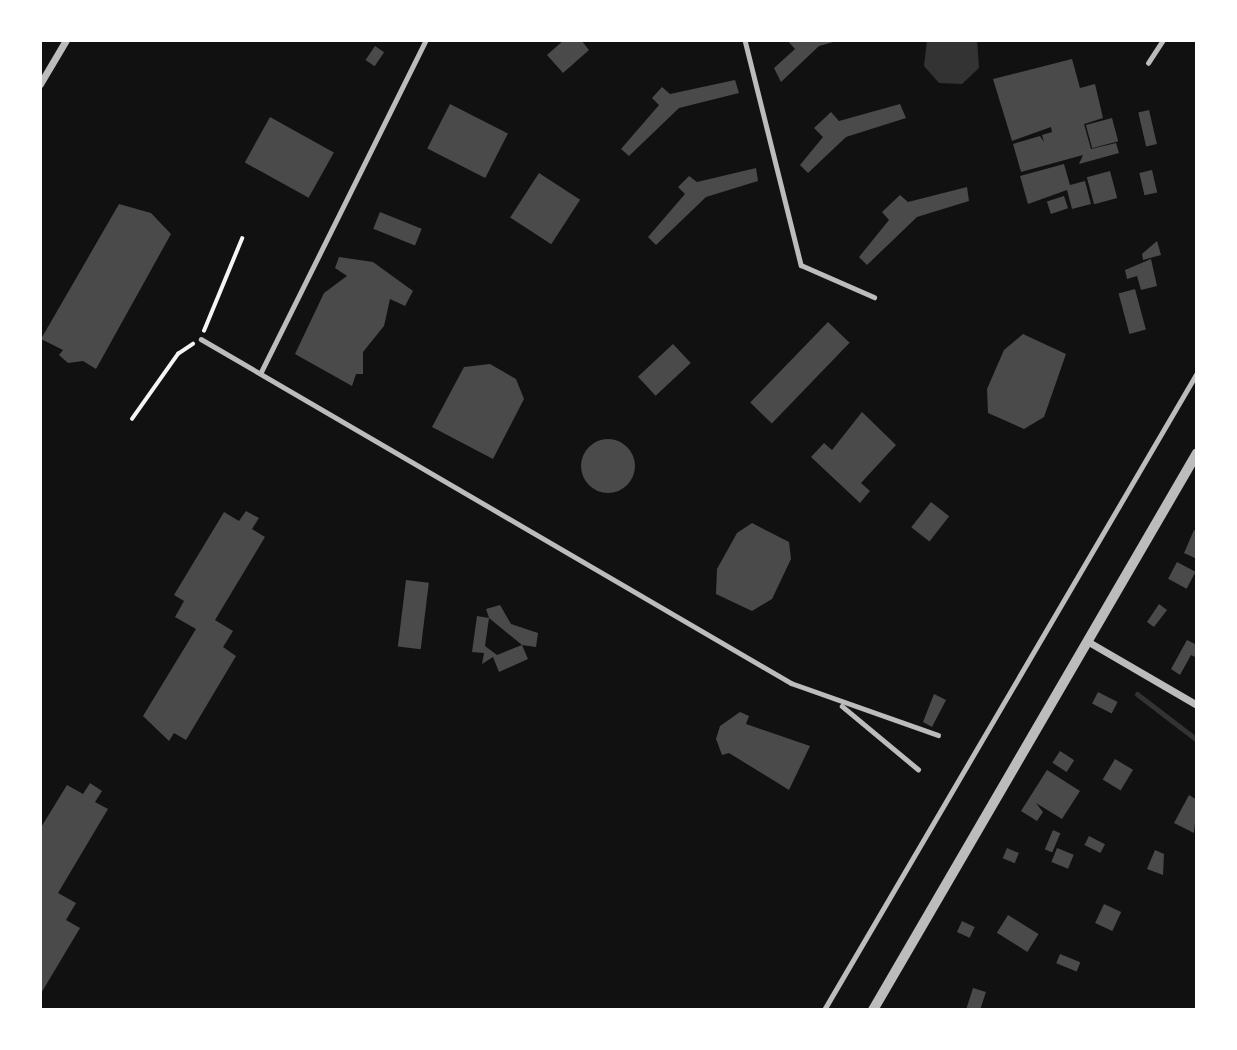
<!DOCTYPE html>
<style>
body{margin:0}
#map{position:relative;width:1237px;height:1050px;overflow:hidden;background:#111;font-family:Raleway,sans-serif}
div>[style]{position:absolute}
.water>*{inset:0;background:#333}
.stream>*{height:5px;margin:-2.5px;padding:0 2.5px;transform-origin:2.5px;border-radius:2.5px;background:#333}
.building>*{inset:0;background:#4a4a4a;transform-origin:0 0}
.round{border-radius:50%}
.path>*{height:3.5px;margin:-1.75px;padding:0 1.75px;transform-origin:1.75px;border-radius:1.75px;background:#f5f5f5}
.service>*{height:4.5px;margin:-2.25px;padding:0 2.25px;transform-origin:2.25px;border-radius:2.25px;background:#bcbcbc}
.minor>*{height:7px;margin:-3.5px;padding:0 3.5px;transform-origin:3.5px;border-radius:3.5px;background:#bcbcbc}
.tertiary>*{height:10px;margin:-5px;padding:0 5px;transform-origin:5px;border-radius:5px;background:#bcbcbc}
span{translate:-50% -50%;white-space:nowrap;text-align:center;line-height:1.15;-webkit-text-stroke:7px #fff;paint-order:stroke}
.frame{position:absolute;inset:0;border:42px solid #fff;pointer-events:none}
</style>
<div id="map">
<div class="water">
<div style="clip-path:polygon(927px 40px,977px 40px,979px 68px,962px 84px,939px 83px,924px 66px)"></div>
</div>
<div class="stream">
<div style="left:1137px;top:694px;width:76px;rotate:37.5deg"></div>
</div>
<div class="building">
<div style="clip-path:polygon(564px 40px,581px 40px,589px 50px,563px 73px,547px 55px)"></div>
<div style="clip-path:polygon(787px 40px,837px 40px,837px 41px,819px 46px,781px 82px,774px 68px,795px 49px)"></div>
<div style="left:375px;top:46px;width:11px;height:17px;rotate:34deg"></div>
<div style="clip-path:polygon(1072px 59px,1080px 88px,1095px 84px,1103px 118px,1075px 127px,1084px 124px,1091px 149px,1116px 143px,1119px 153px,1079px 164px,1083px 155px,1021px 172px,1013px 144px,1040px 136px,1044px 142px,1042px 135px,1052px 132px,1051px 127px,1012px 141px,993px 79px)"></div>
<div style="clip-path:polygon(735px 80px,739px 93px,679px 108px,629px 156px,621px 149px,659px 105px,652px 98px,662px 87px,670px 94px)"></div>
<div style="left:450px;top:104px;width:65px;height:50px;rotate:27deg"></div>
<div style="clip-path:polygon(900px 104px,906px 118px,846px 137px,808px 173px,800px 165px,823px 137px,814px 128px,831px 112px,839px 121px)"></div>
<div style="left:1149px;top:110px;width:35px;height:11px;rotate:77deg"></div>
<div style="left:270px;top:117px;width:73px;height:52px;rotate:29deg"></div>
<div style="left:1112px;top:118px;width:24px;height:27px;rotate:75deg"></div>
<div style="clip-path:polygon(1064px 164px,1070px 185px,1085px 181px,1091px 204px,1072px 209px,1067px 190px,1028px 204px,1020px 176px)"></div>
<div style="clip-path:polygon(756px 168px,758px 181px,706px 197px,656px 245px,648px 237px,685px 194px,678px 187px,689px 176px,697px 182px)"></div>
<div style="left:1152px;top:170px;width:23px;height:13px;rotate:77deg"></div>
<div style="left:1110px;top:171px;width:28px;height:24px;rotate:75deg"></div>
<div style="left:539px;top:173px;width:49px;height:53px;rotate:33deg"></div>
<div style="clip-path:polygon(967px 187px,969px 201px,917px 217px,867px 265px,859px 257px,889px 220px,882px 212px,900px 195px,908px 202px)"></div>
<div style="left:1064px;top:196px;width:13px;height:18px;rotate:72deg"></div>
<div style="clip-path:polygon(119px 204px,151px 213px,171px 234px,96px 369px,83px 361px,68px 363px,59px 355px,63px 350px,41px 339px)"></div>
<div style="left:380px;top:212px;width:45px;height:18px;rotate:22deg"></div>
<div style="clip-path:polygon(1157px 241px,1161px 255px,1143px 260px,1142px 254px)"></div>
<div style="clip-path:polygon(339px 257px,373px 262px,413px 291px,405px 306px,390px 299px,384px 326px,363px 352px,363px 374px,356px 374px,352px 386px,295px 354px,324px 293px,347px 276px,335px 268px)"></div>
<div style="clip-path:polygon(1151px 259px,1157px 286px,1141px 290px,1137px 276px,1127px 279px,1125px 270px)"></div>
<div style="left:1135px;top:289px;width:42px;height:17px;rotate:75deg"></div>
<div style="left:828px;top:322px;width:30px;height:112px;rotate:44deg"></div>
<div style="clip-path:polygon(1023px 334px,1066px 354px,1044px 417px,1024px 429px,988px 413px,987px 389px,1004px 350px)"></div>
<div style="left:673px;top:344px;width:26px;height:48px;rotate:47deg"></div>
<div style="clip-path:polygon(490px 364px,516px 379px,524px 399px,493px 459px,432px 427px,464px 367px)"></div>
<div style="clip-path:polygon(862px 412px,896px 445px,861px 483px,870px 491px,860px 503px,811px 457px,824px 443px,832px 450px)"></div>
<div class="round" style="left:581px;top:439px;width:54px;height:54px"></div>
<div style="left:931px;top:502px;width:23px;height:32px;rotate:38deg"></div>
<div style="clip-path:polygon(246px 511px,259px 518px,252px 529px,265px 537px,215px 620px,233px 631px,223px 647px,236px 656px,186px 740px,174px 733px,169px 741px,143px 716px,196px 629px,175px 617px,184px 601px,174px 595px,224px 512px,239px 521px)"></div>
<div style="clip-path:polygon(752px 523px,789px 542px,791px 559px,772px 599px,752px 611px,716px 594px,717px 569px,737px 533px)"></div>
<div style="clip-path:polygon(1194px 530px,1197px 531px,1197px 559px,1184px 553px)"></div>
<div style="left:1177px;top:562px;width:21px;height:19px;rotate:28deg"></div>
<div style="left:406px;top:580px;width:23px;height:67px;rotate:7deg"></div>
<div style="clip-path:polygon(1159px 604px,1167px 610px,1154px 627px,1147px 622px)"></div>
<div style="clip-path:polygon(500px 605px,511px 624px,538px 633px,536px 647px,522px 645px,528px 659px,499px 672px,493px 657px,482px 664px,484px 653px,472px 652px,477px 616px,489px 618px,485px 646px,497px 655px,522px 645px,489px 618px,486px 609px)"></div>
<div style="clip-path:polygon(1187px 640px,1197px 645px,1197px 658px,1191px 655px,1180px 675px,1171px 669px)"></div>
<div style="left:1098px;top:692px;width:22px;height:13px;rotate:27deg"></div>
<div style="clip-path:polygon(934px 694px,946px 700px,932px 727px,923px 722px)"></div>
<div style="clip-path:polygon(740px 712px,749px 716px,746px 724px,810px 746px,789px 790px,729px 753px,722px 755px,716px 739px,720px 726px)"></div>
<div style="left:1060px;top:751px;width:17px;height:14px;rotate:33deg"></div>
<div style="left:1115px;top:759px;width:21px;height:24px;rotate:31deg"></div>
<div style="clip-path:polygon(1047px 770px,1080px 791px,1062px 819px,1036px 803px,1043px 812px,1037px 821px,1021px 811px)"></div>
<div style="clip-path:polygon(90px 783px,102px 791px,95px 802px,108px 809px,58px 893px,76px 903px,66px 920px,80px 928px,40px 995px,40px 829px,67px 785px,83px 794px)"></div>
<div style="clip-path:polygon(1189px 795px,1197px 800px,1194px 833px,1174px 823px)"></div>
<div style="left:1053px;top:830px;width:8px;height:21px;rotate:23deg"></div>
<div style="left:1089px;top:836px;width:18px;height:10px;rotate:27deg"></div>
<div style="left:1007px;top:848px;width:13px;height:11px;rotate:23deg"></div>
<div style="left:1057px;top:848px;width:18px;height:15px;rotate:22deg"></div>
<div style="clip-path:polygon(1155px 850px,1164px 854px,1163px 875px,1147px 869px)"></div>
<div style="left:1104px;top:904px;width:19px;height:21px;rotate:25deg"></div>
<div style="left:1008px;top:915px;width:36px;height:21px;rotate:32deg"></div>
<div style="left:962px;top:921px;width:14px;height:12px;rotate:25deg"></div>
<div style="left:1060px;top:954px;width:22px;height:10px;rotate:22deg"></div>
<div style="clip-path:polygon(973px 988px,986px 992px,980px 1010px,966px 1010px)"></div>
</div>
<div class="path">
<div style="left:204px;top:331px;width:100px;rotate:-67.6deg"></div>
<div style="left:132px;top:419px;width:80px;rotate:-54.7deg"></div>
<div style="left:178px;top:354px;width:18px;rotate:-34deg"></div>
</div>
<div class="service">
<div style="left:745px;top:40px;width:232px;rotate:76deg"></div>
<div style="left:801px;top:265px;width:80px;rotate:23.7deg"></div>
<div style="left:1148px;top:63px;width:27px;rotate:-57deg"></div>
<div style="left:201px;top:339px;width:683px;rotate:30.24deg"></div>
<div style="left:791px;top:683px;width:156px;rotate:19.5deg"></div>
<div style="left:261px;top:372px;width:371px;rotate:-63.6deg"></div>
<div style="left:842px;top:706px;width:99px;rotate:39.7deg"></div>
<div style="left:824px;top:1010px;width:738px;rotate:-59.65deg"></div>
</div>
<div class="minor">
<div style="left:40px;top:84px;width:51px;rotate:-59.4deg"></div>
<div style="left:1087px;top:641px;width:127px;rotate:30.2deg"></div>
</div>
<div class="tertiary">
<div style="left:873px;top:1010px;width:644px;rotate:-59.81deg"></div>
</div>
<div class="frame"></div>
</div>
